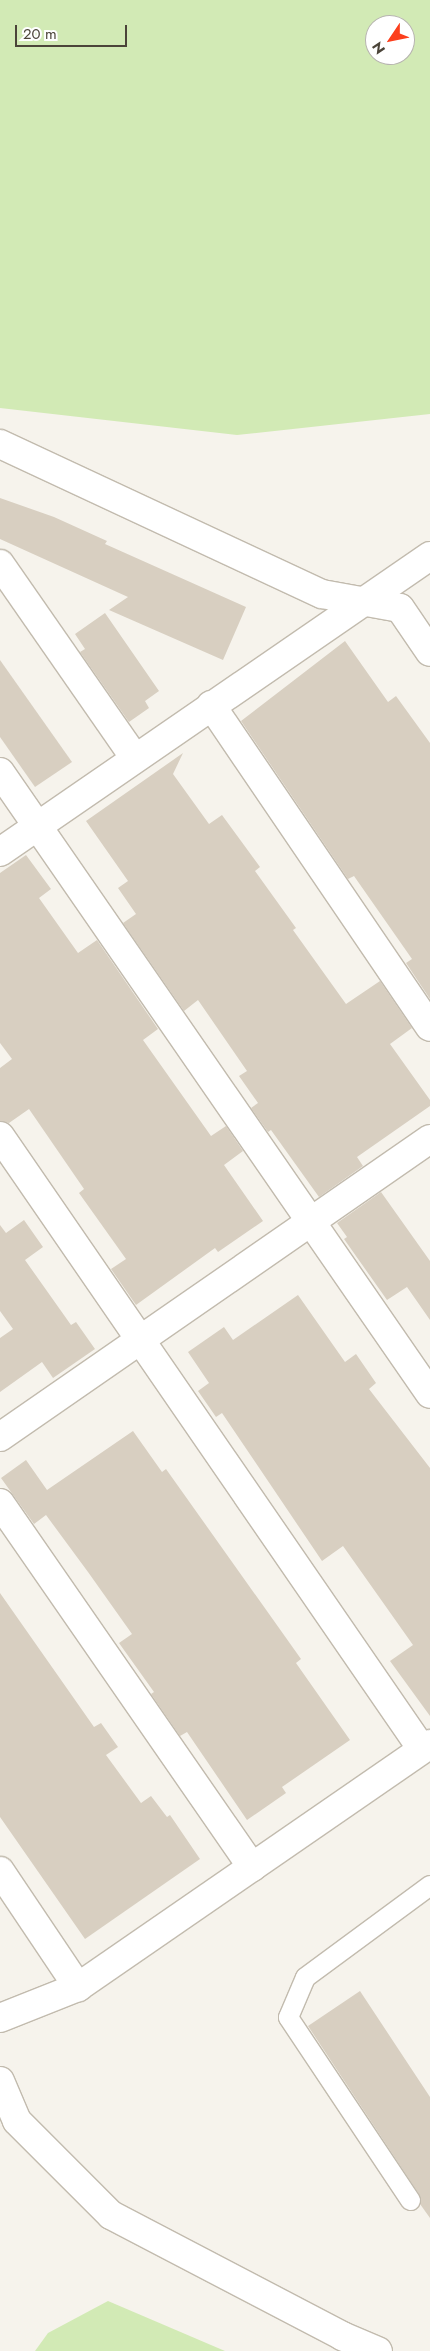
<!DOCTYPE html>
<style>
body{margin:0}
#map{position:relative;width:430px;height:2351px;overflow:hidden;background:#f6f3ec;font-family:Jost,sans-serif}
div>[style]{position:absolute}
.green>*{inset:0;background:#d2eab5}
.building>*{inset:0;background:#d8cfc1}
.roads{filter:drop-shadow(1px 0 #c2bbae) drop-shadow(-1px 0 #c2bbae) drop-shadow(0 1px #c2bbae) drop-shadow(0 -1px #c2bbae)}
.service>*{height:19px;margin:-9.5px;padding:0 9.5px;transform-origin:9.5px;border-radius:9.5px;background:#fff}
.minor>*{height:28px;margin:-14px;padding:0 14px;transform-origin:14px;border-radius:14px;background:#fff}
.tertiary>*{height:28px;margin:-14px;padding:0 14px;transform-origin:14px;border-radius:14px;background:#fff}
span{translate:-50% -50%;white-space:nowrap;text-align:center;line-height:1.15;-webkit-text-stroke:5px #fff;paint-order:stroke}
.north{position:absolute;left:365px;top:15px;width:50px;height:50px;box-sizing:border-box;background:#fff;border:1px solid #b7b4b0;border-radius:50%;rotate:236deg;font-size:14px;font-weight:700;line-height:20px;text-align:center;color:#4b4439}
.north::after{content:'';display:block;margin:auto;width:18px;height:22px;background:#fc3f1d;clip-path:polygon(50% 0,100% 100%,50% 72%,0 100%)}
.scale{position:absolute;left:15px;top:25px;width:112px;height:22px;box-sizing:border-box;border:2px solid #4b4439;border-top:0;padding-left:6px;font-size:15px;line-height:18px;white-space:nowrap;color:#4b4439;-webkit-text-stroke:4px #fff;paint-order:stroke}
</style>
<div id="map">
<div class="green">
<div style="clip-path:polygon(evenodd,0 0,430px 0,430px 414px,237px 435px,0 408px,0 0,375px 25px,405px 25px,405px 55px,375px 55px,375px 25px)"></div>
<div style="clip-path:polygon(108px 2301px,225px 2351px,35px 2351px,48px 2333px)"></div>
</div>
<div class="building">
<div style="clip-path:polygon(0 498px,54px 517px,107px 541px,105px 544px,246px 607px,223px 660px,109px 610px,128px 597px,0 539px)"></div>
<div style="clip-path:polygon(105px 613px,159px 691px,145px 701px,149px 708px,129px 722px,80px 652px,85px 649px,75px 634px)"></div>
<div style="clip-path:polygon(345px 641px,388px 702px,396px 696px,430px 743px,430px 999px,406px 963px,412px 959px,354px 876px,348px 879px,241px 721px)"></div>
<div style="clip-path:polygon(0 660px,72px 762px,35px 787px,0 737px)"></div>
<div style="clip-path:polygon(183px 753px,173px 774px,209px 824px,222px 815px,260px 867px,255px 871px,296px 928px,293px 930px,346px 1004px,380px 981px,412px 1028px,390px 1044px,430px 1100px,430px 1106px,357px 1157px,363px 1166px,319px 1197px,271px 1130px,268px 1132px,251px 1108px,258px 1103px,239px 1076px,247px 1071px,198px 1000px,184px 1011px,123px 923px,136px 914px,118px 888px,128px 881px,86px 821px)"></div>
<div style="clip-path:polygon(26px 855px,51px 889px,39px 898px,78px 953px,97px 940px,158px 1029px,143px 1040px,211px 1136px,226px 1126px,243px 1151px,224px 1165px,263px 1221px,218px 1252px,215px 1248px,136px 1305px,111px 1269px,126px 1259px,79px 1193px,84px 1189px,29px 1109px,9px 1123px,0 1121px,0 1068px,12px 1059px,0 1043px,0 873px)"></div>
<div style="clip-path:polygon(381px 1192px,430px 1261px,430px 1320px,407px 1287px,387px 1300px,344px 1239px,347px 1237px,337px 1223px)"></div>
<div style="clip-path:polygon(24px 1220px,43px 1247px,25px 1260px,71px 1325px,76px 1322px,95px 1349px,53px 1378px,42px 1362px,0 1392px,0 1338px,13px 1329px,0 1311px,0 1225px,6px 1233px)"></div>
<div style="clip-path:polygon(298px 1295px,345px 1362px,356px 1354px,376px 1383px,369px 1389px,430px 1468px,430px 1716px,390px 1661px,413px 1645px,343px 1546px,322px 1561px,222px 1413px,216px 1417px,198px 1391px,209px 1383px,188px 1352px,224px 1327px,233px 1340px)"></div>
<div style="clip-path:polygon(133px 1431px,162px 1472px,166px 1469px,301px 1659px,296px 1663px,350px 1740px,282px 1787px,286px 1793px,247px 1820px,187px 1732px,180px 1736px,151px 1694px,154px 1692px,119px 1643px,132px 1634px,88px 1572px,46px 1515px,34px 1524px,1px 1478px,26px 1460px,47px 1490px)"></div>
<div style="clip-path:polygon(0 1593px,94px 1727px,101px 1723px,118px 1747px,106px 1755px,141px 1803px,151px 1796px,167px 1817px,170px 1815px,200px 1859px,85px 1939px,0 1817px)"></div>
<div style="clip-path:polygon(360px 1991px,430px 2097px,430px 2218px,420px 2204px,419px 2194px,308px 2026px)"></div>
</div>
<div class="roads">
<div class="service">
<div style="left:410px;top:2200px;width:220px;rotate:-123.7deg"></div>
<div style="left:288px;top:2017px;width:43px;rotate:-67deg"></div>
<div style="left:305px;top:1977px;width:155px;rotate:-36.4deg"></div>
</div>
<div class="minor">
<div style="left:0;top:444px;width:355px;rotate:25deg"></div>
<div style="left:322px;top:594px;width:79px;rotate:10.2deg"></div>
<div style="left:400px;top:608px;width:53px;rotate:55.7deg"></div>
<div style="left:0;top:564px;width:236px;rotate:55.2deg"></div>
<div style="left:211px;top:705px;width:389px;rotate:55.8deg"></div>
<div style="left:0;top:772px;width:756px;rotate:55.34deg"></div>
<div style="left:0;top:852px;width:522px;rotate:-34.54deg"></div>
<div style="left:0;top:1136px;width:744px;rotate:55.46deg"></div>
<div style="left:0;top:1437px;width:523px;rotate:-34.72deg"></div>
<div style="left:0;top:1503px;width:443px;rotate:55.3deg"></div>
<div style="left:0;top:1871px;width:140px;rotate:56.1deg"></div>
<div style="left:0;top:2081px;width:43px;rotate:67deg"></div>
<div style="left:17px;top:2121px;width:133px;rotate:45deg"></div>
<div style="left:111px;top:2215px;width:261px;rotate:27.6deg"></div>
<div style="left:342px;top:2336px;width:39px;rotate:23deg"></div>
</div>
<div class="tertiary">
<div style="left:0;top:2018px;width:84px;rotate:-21.7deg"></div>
<div style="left:78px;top:1987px;width:428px;rotate:-34.6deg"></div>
</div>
</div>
<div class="north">N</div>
<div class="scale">20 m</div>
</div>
